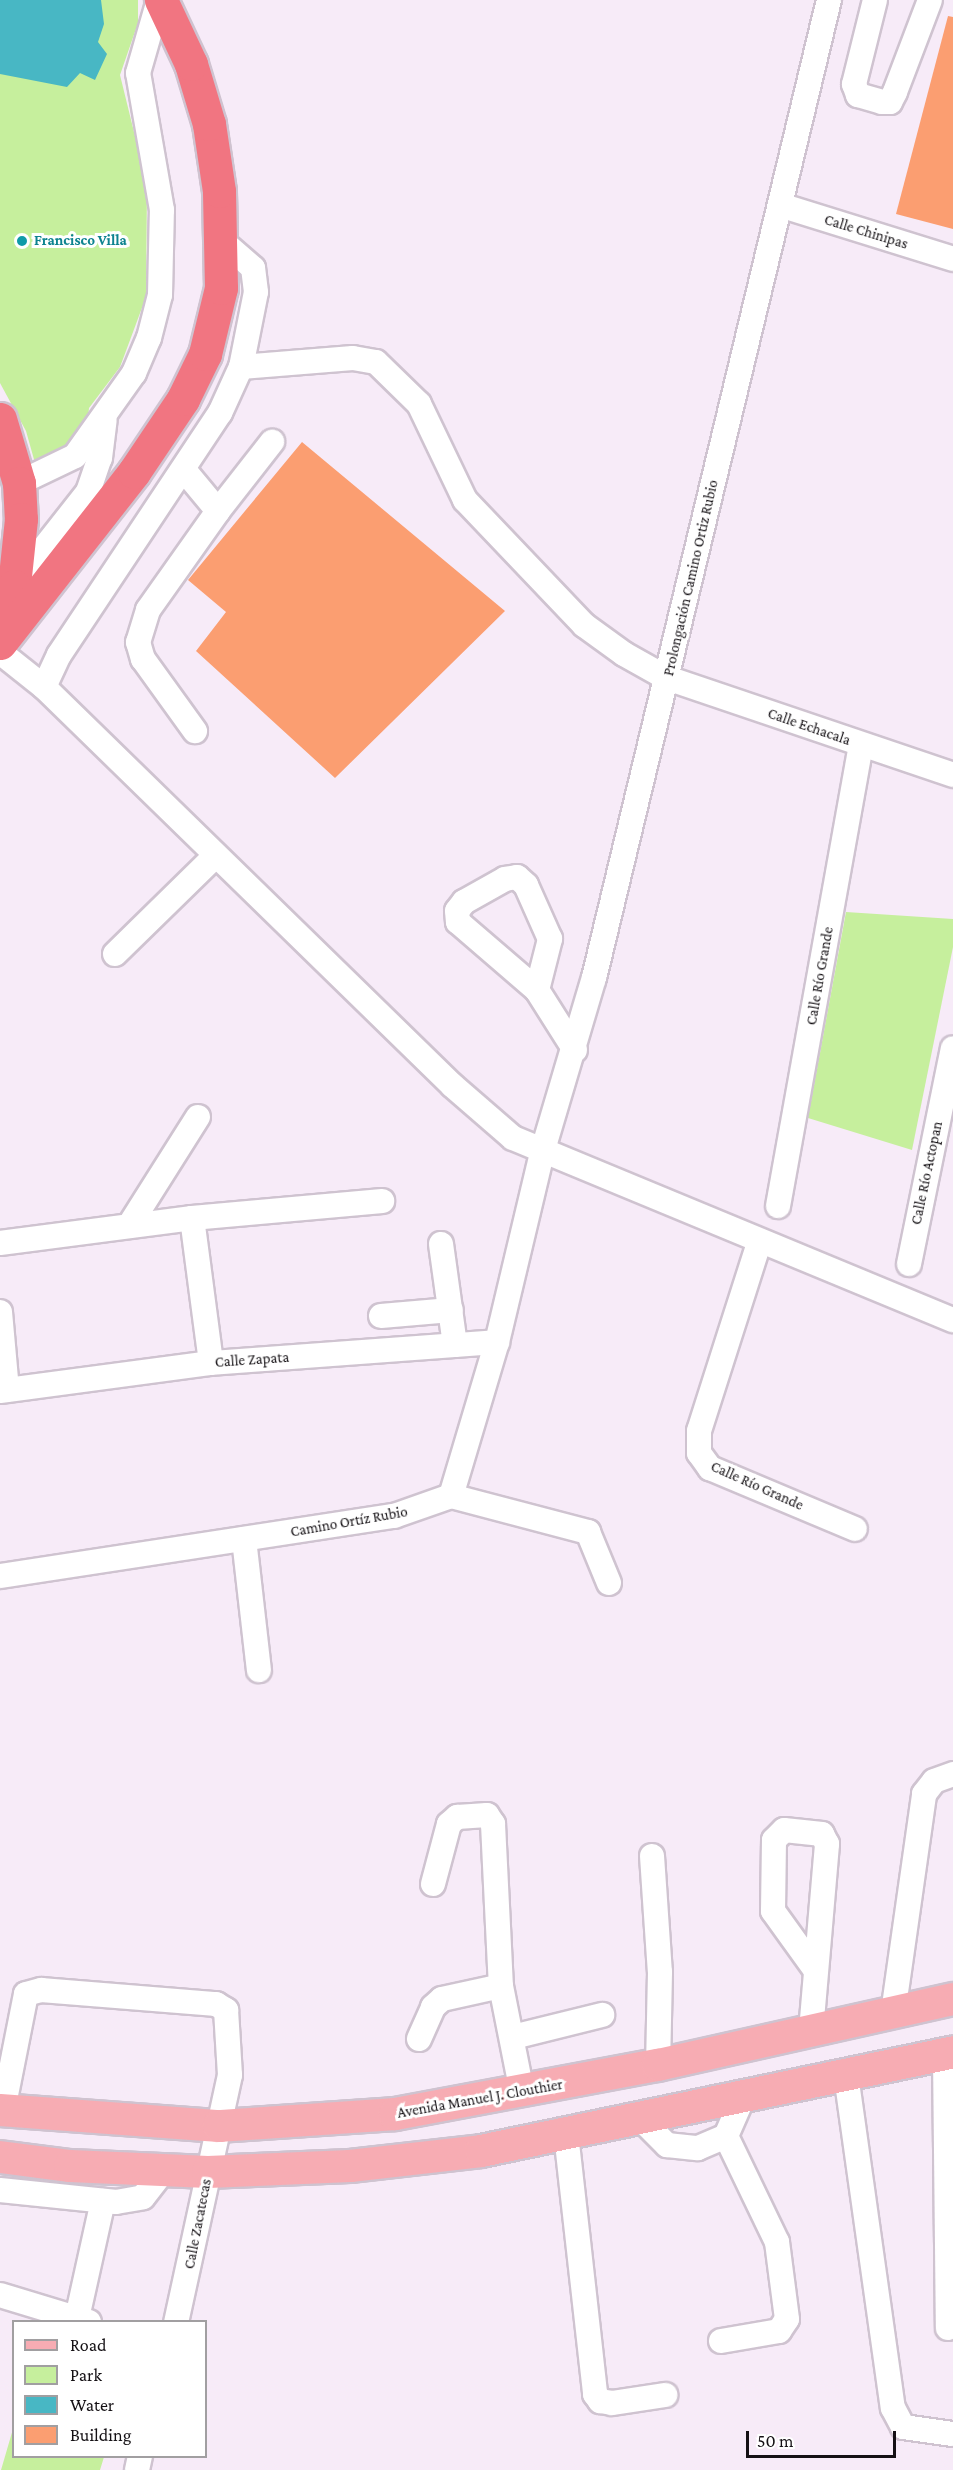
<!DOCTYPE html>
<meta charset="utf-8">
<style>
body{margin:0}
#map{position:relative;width:953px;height:2470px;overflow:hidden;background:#f7ebf8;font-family:"Crimson Pro",serif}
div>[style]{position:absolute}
.green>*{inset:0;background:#c6ef9d}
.water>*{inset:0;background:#48b7c4}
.building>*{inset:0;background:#fb9e71}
.roads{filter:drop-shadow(2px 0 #cfc3d0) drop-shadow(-2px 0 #cfc3d0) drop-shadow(0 2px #cfc3d0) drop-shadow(0 -2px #cfc3d0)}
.minor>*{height:24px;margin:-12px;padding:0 12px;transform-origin:12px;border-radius:12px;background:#fff}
.major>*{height:32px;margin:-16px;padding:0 16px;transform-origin:16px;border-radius:16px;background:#f7acb3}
.highway>*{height:33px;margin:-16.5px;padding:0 16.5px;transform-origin:16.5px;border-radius:16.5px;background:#f17581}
.dots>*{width:16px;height:16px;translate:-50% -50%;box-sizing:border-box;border:3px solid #fff;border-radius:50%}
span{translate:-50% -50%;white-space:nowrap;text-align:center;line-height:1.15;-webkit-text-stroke:6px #fff;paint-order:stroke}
.street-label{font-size:15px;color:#141014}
.culture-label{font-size:15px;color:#0d838f;font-weight:700}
.left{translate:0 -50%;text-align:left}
.legend{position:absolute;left:12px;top:2320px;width:195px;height:138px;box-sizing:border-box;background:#fff;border:2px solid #a19fa1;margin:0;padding:8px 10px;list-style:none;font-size:18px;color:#141014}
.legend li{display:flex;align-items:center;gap:12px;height:30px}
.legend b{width:30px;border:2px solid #a19fa1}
.scale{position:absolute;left:746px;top:2431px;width:150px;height:27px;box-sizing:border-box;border:3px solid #141014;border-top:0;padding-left:8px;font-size:18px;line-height:21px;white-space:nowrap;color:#141014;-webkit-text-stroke:4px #fff;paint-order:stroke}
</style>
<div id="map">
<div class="green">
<div style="clip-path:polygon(0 0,138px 0,138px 23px,120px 75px,147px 185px,146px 297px,120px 367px,89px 408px,86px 438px,35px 463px,26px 431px,0 383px)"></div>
<div style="clip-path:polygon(846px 912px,953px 919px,953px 947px,912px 1150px,808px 1118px)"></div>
<div style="clip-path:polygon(13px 2429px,14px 2456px,104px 2457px,100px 2470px,1px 2470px)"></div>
</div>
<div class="water">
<div style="clip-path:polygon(0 0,101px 0,104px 24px,98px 42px,107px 54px,95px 80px,80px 73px,67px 87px,0 74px)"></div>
</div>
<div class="building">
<div style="clip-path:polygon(948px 16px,953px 17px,953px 229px,896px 214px)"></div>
<div style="clip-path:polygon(302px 442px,505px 611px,335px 778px,196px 651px,226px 612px,188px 580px)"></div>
</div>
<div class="roads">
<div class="minor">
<div style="left:875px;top:0;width:87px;rotate:104deg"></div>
<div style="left:854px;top:84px;width:12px;rotate:70deg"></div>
<div style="left:858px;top:95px;width:25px;rotate:16deg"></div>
<div style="left:882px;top:102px;width:8px"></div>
<div style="left:890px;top:102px;width:11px;rotate:-63deg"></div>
<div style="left:895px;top:92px;width:98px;rotate:-69.2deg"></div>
<div style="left:780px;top:205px;width:181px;rotate:17.3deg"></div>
<div style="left:241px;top:367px;width:112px;rotate:-4.6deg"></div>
<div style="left:353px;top:358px;width:23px;rotate:10deg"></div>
<div style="left:376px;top:362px;width:60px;rotate:44.3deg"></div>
<div style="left:419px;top:404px;width:106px;rotate:64.4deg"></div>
<div style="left:465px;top:500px;width:173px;rotate:46.4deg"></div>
<div style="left:584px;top:625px;width:49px;rotate:35.9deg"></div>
<div style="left:624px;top:654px;width:49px;rotate:29.2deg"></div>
<div style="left:667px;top:678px;width:302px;rotate:18.7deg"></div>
<div style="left:184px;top:470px;width:53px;rotate:50.3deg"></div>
<div style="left:218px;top:511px;width:121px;rotate:125.3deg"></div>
<div style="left:148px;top:610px;width:34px;rotate:107deg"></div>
<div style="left:138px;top:642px;width:18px;rotate:74deg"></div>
<div style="left:143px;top:659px;width:89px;rotate:54.2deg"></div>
<div style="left:19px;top:483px;width:62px;rotate:-25.7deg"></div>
<div style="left:75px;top:456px;width:102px;rotate:-54.6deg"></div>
<div style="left:134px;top:373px;width:38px;rotate:-67deg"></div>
<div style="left:149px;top:338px;width:44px;rotate:-75.7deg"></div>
<div style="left:160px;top:295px;width:85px;rotate:-88.7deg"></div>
<div style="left:162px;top:210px;width:139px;rotate:-99.9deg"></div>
<div style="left:138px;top:73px;width:76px;rotate:-74deg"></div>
<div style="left:218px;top:511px;width:88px;rotate:-52deg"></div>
<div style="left:14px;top:586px;width:120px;rotate:-51.8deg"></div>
<div style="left:88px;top:492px;width:36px;rotate:-71deg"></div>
<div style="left:100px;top:458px;width:38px;rotate:-83deg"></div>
<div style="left:0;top:652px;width:56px;rotate:38.5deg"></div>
<div style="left:44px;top:687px;width:571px;rotate:44.29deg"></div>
<div style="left:453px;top:1086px;width:79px;rotate:40.9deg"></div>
<div style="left:513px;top:1138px;width:476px;rotate:22.5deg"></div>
<div style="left:44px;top:687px;width:35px;rotate:-65deg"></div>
<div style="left:59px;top:655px;width:291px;rotate:-56.4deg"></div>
<div style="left:220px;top:413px;width:51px;rotate:-65.5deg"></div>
<div style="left:241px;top:367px;width:76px;rotate:-78.7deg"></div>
<div style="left:256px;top:292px;width:24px;rotate:-97deg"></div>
<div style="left:253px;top:268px;width:40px;rotate:-139deg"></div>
<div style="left:115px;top:954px;width:141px;rotate:-44.4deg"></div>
<div style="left:537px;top:990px;width:53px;rotate:-75.7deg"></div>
<div style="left:550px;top:939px;width:59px;rotate:-114deg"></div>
<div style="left:526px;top:885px;width:12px;rotate:-138deg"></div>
<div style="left:517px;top:877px;width:12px;rotate:171deg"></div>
<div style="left:505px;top:879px;width:47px;rotate:150.7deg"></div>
<div style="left:464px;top:902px;width:11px;rotate:128deg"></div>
<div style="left:457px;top:911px;width:11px;rotate:85deg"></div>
<div style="left:458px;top:922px;width:104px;rotate:40.7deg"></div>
<div style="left:537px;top:990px;width:71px;rotate:57.7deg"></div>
<div style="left:778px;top:1206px;width:468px;rotate:-79.8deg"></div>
<div style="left:192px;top:1218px;width:146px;rotate:82.5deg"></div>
<div style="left:129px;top:1226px;width:129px;rotate:-57.7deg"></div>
<div style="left:0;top:1243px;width:194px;rotate:-7.4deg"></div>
<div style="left:192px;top:1218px;width:191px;rotate:-5.1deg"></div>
<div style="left:759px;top:1243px;width:197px;rotate:107.7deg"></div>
<div style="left:699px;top:1431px;width:22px;rotate:90deg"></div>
<div style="left:699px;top:1453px;width:19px;rotate:54deg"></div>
<div style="left:710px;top:1468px;width:157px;rotate:22.8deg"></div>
<div style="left:441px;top:1244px;width:102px;rotate:82.1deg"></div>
<div style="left:909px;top:1264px;width:220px;rotate:-78.5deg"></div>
<div style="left:0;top:1312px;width:78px;rotate:84.9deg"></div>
<div style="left:381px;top:1316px;width:70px;rotate:-4.9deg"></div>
<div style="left:0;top:1391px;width:213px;rotate:-7.6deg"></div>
<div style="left:211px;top:1363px;width:287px;rotate:-4.2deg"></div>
<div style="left:451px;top:1496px;width:142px;rotate:14.7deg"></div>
<div style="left:588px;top:1532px;width:55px;rotate:67.6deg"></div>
<div style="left:244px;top:1539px;width:132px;rotate:83.5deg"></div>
<div style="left:0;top:1576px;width:399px;rotate:-8.7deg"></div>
<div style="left:394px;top:1516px;width:60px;rotate:-19.3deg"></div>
<div style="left:451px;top:1496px;width:161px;rotate:-73.4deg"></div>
<div style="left:497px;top:1342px;width:194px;rotate:-76.6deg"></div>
<div style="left:542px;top:1153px;width:183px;rotate:-73.5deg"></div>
<div style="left:594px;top:978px;width:1006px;rotate:-76.49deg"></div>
<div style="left:652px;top:1856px;width:116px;rotate:86.1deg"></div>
<div style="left:660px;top:1972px;width:93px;rotate:91.2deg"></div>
<div style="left:433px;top:1884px;width:62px;rotate:-75.1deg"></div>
<div style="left:449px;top:1824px;width:11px;rotate:-41deg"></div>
<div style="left:457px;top:1817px;width:30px;rotate:-4deg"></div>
<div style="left:487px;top:1815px;width:11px;rotate:56deg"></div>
<div style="left:493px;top:1824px;width:162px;rotate:87.2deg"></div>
<div style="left:501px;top:1986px;width:108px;rotate:78.8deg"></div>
<div style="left:893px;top:2013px;width:221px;rotate:-81.9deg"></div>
<div style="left:924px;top:1794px;width:16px;rotate:-52deg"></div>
<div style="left:934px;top:1781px;width:20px;rotate:-20deg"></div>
<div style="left:811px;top:2031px;width:188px;rotate:-85.1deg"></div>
<div style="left:827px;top:1844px;width:11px;rotate:-117deg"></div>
<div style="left:822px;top:1834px;width:38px;rotate:-174deg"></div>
<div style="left:784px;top:1830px;width:14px;rotate:135deg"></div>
<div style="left:774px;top:1840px;width:71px;rotate:90.8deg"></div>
<div style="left:773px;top:1911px;width:70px;rotate:54.3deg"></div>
<div style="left:513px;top:2037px;width:92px;rotate:-13.9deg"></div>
<div style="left:419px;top:2039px;width:35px;rotate:-66deg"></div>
<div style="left:433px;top:2007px;width:12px;rotate:-42deg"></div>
<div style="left:442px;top:1999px;width:60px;rotate:-12.4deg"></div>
<div style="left:945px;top:2054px;width:274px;rotate:89.4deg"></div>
<div style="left:846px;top:2075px;width:336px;rotate:82deg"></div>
<div style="left:893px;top:2408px;width:21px;rotate:62deg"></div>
<div style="left:903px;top:2427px;width:50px;rotate:8deg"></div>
<div style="left:3px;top:2110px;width:118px;rotate:-78.8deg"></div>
<div style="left:26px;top:1994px;width:16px;rotate:-15deg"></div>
<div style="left:41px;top:1990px;width:176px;rotate:4.6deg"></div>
<div style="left:216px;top:2004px;width:12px;rotate:31deg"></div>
<div style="left:226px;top:2010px;width:65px;rotate:86.5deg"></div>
<div style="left:230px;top:2075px;width:253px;rotate:102.3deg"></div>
<div style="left:641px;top:2119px;width:37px;rotate:45deg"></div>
<div style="left:667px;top:2145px;width:31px;rotate:6deg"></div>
<div style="left:698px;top:2148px;width:30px;rotate:-23deg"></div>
<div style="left:726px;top:2136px;width:43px;rotate:-66.4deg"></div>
<div style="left:566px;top:2134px;width:262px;rotate:83.6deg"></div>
<div style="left:595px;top:2394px;width:9px;rotate:54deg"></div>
<div style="left:600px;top:2401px;width:12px;rotate:9deg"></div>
<div style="left:612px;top:2403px;width:54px;rotate:-8.6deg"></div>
<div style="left:0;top:2190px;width:117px;rotate:5.9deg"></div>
<div style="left:116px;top:2202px;width:27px;rotate:-10deg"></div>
<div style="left:143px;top:2197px;width:34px;rotate:-52deg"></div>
<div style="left:0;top:2295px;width:93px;rotate:16.9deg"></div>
<div style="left:77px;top:2318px;width:120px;rotate:-77.5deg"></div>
<div style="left:721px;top:2341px;width:59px;rotate:-9.8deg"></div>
<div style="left:779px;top:2331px;width:14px;rotate:-56deg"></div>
<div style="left:787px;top:2319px;width:78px;rotate:-97.4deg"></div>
<div style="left:777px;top:2242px;width:118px;rotate:-115.7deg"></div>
<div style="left:137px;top:2470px;width:14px;rotate:-78deg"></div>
</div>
<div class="major">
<div style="left:0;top:2110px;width:220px;rotate:4.2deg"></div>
<div style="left:219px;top:2126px;width:176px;rotate:-3.9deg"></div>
<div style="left:395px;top:2114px;width:268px;rotate:-10.6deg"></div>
<div style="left:658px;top:2065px;width:302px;rotate:-12.6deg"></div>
<div style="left:0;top:2157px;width:71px;rotate:7.3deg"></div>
<div style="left:70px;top:2166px;width:138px;rotate:2.5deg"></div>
<div style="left:208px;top:2172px;width:142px;rotate:-2.4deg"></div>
<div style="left:350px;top:2166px;width:132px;rotate:-6.5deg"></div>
<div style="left:481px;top:2151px;width:482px;rotate:-11.8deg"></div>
</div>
<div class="highway">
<div style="left:0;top:419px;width:67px;rotate:73.5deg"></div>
<div style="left:19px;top:483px;width:36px;rotate:87deg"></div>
<div style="left:21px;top:519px;width:67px;rotate:96deg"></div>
<div style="left:14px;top:586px;width:49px;rotate:105.5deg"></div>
<div style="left:0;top:643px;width:217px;rotate:-51.9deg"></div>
<div style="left:134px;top:472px;width:88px;rotate:-56.1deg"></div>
<div style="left:183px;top:399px;width:50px;rotate:-63.9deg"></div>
<div style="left:205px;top:354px;width:68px;rotate:-76.4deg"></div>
<div style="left:221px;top:288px;width:97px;rotate:-91.2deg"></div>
<div style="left:219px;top:191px;width:68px;rotate:-98.5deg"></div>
<div style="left:209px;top:124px;width:63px;rotate:-106.7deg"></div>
<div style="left:191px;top:64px;width:71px;rotate:-115.1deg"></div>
</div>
</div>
<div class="dots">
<div style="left:22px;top:241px;background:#0f9aa8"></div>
</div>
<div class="street-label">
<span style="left:866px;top:232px;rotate:17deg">Calle Chinipas</span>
<span style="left:691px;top:578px;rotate:-77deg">Prolongación Camino Ortiz Rubio</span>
<span style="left:809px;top:727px;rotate:19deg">Calle Echacala</span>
<span style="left:820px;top:976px;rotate:-80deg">Calle Río Grande</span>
<span style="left:927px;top:1173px;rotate:-78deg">Calle Río Actopan</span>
<span style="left:252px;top:1360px;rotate:-4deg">Calle Zapata</span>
<span style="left:757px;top:1486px;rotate:24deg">Calle Río Grande</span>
<span style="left:349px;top:1522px;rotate:-10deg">Camino Ortíz Rubio</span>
<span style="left:480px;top:2099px;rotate:-10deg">Avenida Manuel J. Clouthier</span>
<span style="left:198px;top:2224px;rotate:-79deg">Calle Zacatecas</span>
</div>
<div class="culture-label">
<span class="left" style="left:34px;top:241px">Francisco Villa</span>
</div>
<ul class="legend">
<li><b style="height:8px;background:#f7acb3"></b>Road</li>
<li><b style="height:16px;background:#c6ef9d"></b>Park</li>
<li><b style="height:16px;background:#48b7c4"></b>Water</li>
<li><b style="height:16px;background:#fb9e71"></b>Building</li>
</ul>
<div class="scale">50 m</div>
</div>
